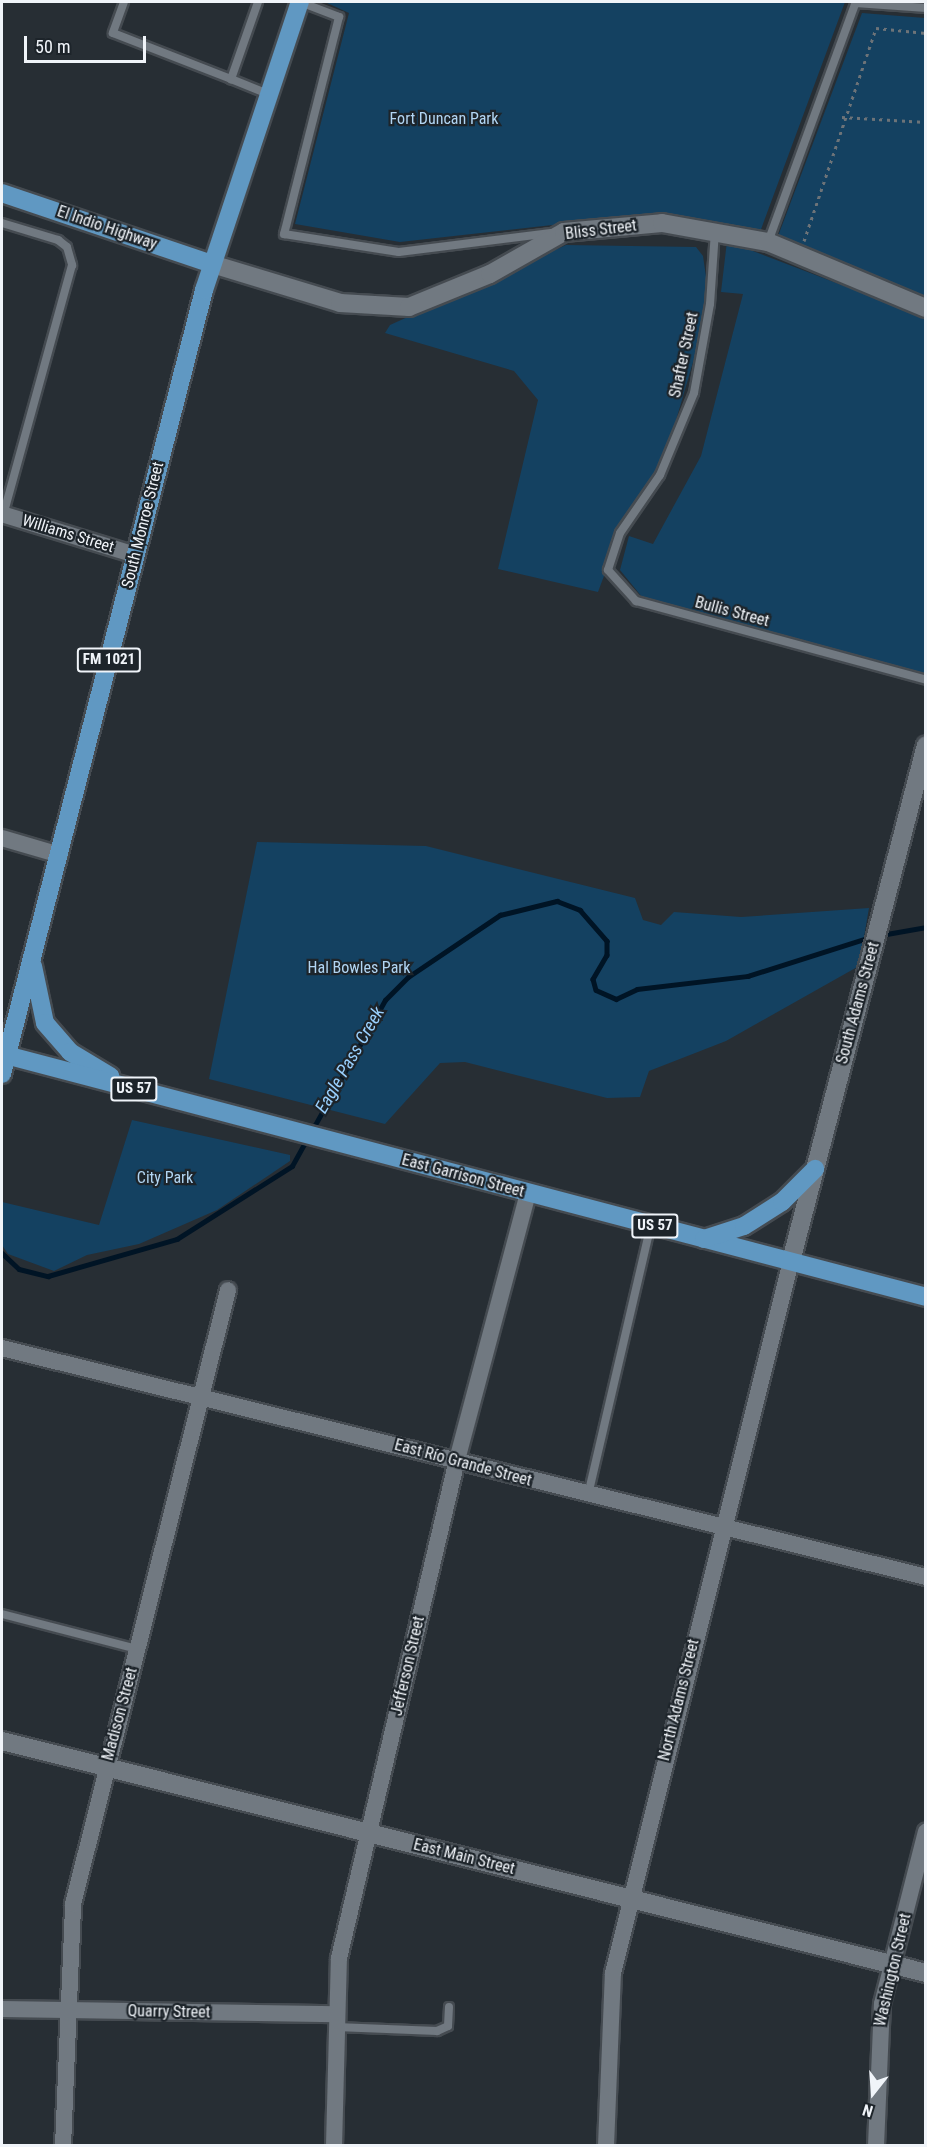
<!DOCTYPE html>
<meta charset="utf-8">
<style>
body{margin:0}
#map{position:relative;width:927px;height:2147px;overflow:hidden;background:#272e34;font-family:"Roboto Condensed",sans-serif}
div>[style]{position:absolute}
.green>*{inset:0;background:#144161}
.stream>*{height:4.5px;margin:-2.25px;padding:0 2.25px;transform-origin:2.25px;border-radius:2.25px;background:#001425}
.path>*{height:3px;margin-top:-1.5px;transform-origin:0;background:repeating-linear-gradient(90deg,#6d7378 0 3px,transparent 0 7.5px)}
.roads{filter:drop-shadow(2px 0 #454b51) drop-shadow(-2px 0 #454b51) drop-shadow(0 2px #454b51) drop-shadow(0 -2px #454b51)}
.lane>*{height:8px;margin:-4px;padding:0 4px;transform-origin:4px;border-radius:4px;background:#717981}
.street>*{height:16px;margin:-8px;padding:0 8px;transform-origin:8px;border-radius:8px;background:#717981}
.secondary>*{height:18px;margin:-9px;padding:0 9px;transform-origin:9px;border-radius:9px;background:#717981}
.primary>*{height:18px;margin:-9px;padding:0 9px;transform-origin:9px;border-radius:9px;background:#6098c2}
span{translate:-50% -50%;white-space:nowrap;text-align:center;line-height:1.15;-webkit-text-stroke:4.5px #1d242a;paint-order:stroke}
.shield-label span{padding:2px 4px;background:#1d242a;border:2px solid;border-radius:4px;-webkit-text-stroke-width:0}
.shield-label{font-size:15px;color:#f0f4f9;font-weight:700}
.park-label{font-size:16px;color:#b1d5f3}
.street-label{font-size:16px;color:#f0f4f9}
.water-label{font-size:18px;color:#99d0fe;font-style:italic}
.frame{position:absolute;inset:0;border:3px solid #f0f4f9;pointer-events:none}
.north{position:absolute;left:843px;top:2063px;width:60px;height:60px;-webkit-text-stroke:4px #1d242a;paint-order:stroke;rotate:197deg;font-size:16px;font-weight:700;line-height:24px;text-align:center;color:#f0f4f9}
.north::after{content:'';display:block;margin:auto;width:21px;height:27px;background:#f0f4f9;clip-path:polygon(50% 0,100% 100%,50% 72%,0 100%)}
.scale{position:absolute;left:24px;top:36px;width:122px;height:27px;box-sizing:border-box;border:3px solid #f0f4f9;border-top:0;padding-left:8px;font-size:18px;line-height:21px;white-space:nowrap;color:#f0f4f9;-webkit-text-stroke:4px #1d242a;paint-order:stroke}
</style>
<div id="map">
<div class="green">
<div style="clip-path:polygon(325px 2px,845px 2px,760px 232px,659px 213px,400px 242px,295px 224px,349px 13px)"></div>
<div style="clip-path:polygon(862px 13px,925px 18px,925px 308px,775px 244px)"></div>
<div style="clip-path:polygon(727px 241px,925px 317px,925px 679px,642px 597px,620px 570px,629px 536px,653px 544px,701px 456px,743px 294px,721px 292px)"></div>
<div style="clip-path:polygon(566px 245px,696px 247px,703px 256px,710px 304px,660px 475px,620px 533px,598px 592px,498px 569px,538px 400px,514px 371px,385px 333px,390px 325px)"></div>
<div style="clip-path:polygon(257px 842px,426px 846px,635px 898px,643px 920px,661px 925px,674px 912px,741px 917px,869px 908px,859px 966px,726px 1041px,649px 1071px,640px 1097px,607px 1098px,465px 1062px,440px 1063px,385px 1124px,209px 1079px)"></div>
<div style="clip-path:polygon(132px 1120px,290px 1155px,290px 1161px,217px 1210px,139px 1244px,87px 1255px,54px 1271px,8px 1254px,2px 1245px,2px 1202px,99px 1225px)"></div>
</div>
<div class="stream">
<div style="left:881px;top:935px;width:46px;rotate:-10.1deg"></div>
<div style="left:311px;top:1132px;width:151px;rotate:-60.7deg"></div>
<div style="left:385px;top:1000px;width:33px;rotate:-45deg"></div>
<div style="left:408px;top:977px;width:111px;rotate:-34deg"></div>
<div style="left:500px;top:915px;width:59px;rotate:-13.8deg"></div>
<div style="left:557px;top:901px;width:25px;rotate:21deg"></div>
<div style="left:580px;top:910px;width:41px;rotate:48.9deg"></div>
<div style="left:607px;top:941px;width:14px;rotate:90deg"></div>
<div style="left:607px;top:955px;width:28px;rotate:120deg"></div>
<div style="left:593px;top:979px;width:11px;rotate:75deg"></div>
<div style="left:596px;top:990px;width:22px;rotate:24deg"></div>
<div style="left:616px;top:999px;width:23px;rotate:-25deg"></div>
<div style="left:637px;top:989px;width:112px;rotate:-6.7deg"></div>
<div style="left:748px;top:976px;width:131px;rotate:-17.7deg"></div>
<div style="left:2px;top:1253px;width:23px;rotate:43deg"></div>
<div style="left:19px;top:1269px;width:30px;rotate:14deg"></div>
<div style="left:48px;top:1276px;width:134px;rotate:-16deg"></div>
<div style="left:177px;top:1239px;width:136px;rotate:-32.4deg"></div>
<div style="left:292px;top:1166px;width:31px;rotate:-61deg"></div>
</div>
<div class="path">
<div style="left:842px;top:117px;width:84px;rotate:3.4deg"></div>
<div style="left:804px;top:241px;width:225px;rotate:-71.3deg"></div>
<div style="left:876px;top:28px;width:50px;rotate:5.7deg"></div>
</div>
<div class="roads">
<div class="lane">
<div style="left:124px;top:2px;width:33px;rotate:110deg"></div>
<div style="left:113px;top:33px;width:127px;rotate:21.3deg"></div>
<div style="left:258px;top:2px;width:82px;rotate:109.3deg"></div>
<div style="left:231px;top:79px;width:40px;rotate:22deg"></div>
<div style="left:300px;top:2px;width:42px;rotate:21deg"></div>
<div style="left:339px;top:17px;width:224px;rotate:104.2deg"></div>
<div style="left:284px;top:234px;width:116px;rotate:8.9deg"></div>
<div style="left:399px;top:252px;width:153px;rotate:-7.1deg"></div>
<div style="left:856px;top:3px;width:70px;rotate:4.1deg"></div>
<div style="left:2px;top:223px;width:59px;rotate:16.9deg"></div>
<div style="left:58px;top:240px;width:11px;rotate:38deg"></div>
<div style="left:67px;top:247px;width:19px;rotate:74deg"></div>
<div style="left:72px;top:265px;width:259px;rotate:105.4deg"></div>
<div style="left:715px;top:231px;width:73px;rotate:93.9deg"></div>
<div style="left:710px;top:304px;width:90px;rotate:100.2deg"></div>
<div style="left:694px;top:393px;width:89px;rotate:112.5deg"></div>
<div style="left:660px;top:475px;width:70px;rotate:124.6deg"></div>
<div style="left:620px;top:533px;width:39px;rotate:108deg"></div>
<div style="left:608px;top:570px;width:42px;rotate:47.9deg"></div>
<div style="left:636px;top:601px;width:301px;rotate:15.2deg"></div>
<div style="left:768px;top:242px;width:256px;rotate:-69.9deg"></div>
<div style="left:588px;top:1495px;width:277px;rotate:-76.9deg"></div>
<div style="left:2px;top:1614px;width:139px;rotate:14.5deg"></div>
<div style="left:336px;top:2027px;width:101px;rotate:2.3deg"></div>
<div style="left:437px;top:2031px;width:12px;rotate:-24deg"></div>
<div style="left:448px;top:2026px;width:19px;rotate:-87deg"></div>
</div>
<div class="street">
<div style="left:2px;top:514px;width:139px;rotate:17.1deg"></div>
<div style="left:2px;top:838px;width:60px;rotate:16.3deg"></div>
<div style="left:2px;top:1348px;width:952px;rotate:13.92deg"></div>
<div style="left:2px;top:2009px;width:335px;rotate:0.9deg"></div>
<div style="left:63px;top:2146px;width:242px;rotate:-87.6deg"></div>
<div style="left:73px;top:1904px;width:633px;rotate:-75.83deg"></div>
<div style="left:334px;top:2146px;width:188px;rotate:-88.5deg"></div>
<div style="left:339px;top:1958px;width:512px;rotate:-76.67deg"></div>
<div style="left:457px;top:1460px;width:276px;rotate:-75.1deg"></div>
<div style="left:606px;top:2146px;width:173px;rotate:-87.7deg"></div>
<div style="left:613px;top:1973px;width:734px;rotate:-75.96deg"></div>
<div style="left:876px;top:2146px;width:142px;rotate:-87.6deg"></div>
<div style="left:882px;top:2004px;width:178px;rotate:-75.7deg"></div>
</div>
<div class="secondary">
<div style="left:212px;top:264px;width:134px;rotate:16.9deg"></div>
<div style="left:340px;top:303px;width:69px;rotate:3.3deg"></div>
<div style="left:409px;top:307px;width:87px;rotate:-22.2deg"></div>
<div style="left:490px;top:274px;width:85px;rotate:-29.6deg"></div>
<div style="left:564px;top:232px;width:98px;rotate:-5.2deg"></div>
<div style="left:662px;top:223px;width:108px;rotate:10.2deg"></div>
<div style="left:768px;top:242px;width:171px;rotate:22.7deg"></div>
<div style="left:791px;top:1261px;width:533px;rotate:-75.34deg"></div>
<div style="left:2px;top:1741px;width:953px;rotate:14.09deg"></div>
</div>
<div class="primary">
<div style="left:2px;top:193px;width:222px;rotate:18.7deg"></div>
<div style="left:33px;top:966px;width:58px;rotate:78.1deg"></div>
<div style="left:45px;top:1023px;width:38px;rotate:49deg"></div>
<div style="left:70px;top:1052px;width:47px;rotate:31deg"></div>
<div style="left:2px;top:1054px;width:955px;rotate:14.73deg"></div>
<div style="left:2px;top:1074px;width:810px;rotate:-75.55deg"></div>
<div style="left:204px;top:290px;width:304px;rotate:-71.6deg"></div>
<div style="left:704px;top:1239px;width:42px;rotate:-18deg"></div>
<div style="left:744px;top:1226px;width:45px;rotate:-32.3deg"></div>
<div style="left:782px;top:1202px;width:47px;rotate:-45deg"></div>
</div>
</div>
<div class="shield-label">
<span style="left:109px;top:660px">FM 1021</span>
<span style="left:134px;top:1089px">US 57</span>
<span style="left:655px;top:1226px">US 57</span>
</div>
<div class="park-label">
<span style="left:444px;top:119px">Fort Duncan Park</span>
<span style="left:359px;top:968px">Hal Bowles Park</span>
<span style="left:165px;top:1178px">City Park</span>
</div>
<div class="street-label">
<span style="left:107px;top:228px;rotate:19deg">El Indio Highway</span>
<span style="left:601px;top:230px;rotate:-7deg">Bliss Street</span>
<span style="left:684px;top:355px;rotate:-78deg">Shafter Street</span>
<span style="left:143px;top:525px;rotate:-76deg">South Monroe Street</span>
<span style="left:68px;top:534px;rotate:17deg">Williams Street</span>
<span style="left:732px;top:612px;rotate:15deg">Bullis Street</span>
<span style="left:858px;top:1003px;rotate:-75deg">South Adams Street</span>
<span style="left:463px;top:1176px;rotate:15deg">East Garrison Street</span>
<span style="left:463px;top:1463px;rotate:15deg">East Río Grande Street</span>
<span style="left:408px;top:1666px;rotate:-77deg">Jefferson Street</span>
<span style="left:679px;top:1700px;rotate:-76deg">North Adams Street</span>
<span style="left:120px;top:1714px;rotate:-75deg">Madison Street</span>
<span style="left:464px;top:1857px;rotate:14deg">East Main Street</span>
<span style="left:893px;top:1970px;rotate:-77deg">Washington Street</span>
<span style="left:169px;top:2012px;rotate:1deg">Quarry Street</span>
</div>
<div class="water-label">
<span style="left:350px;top:1060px;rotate:-60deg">Eagle Pass Creek</span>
</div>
<div class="frame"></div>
<div class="north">N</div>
<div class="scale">50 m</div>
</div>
